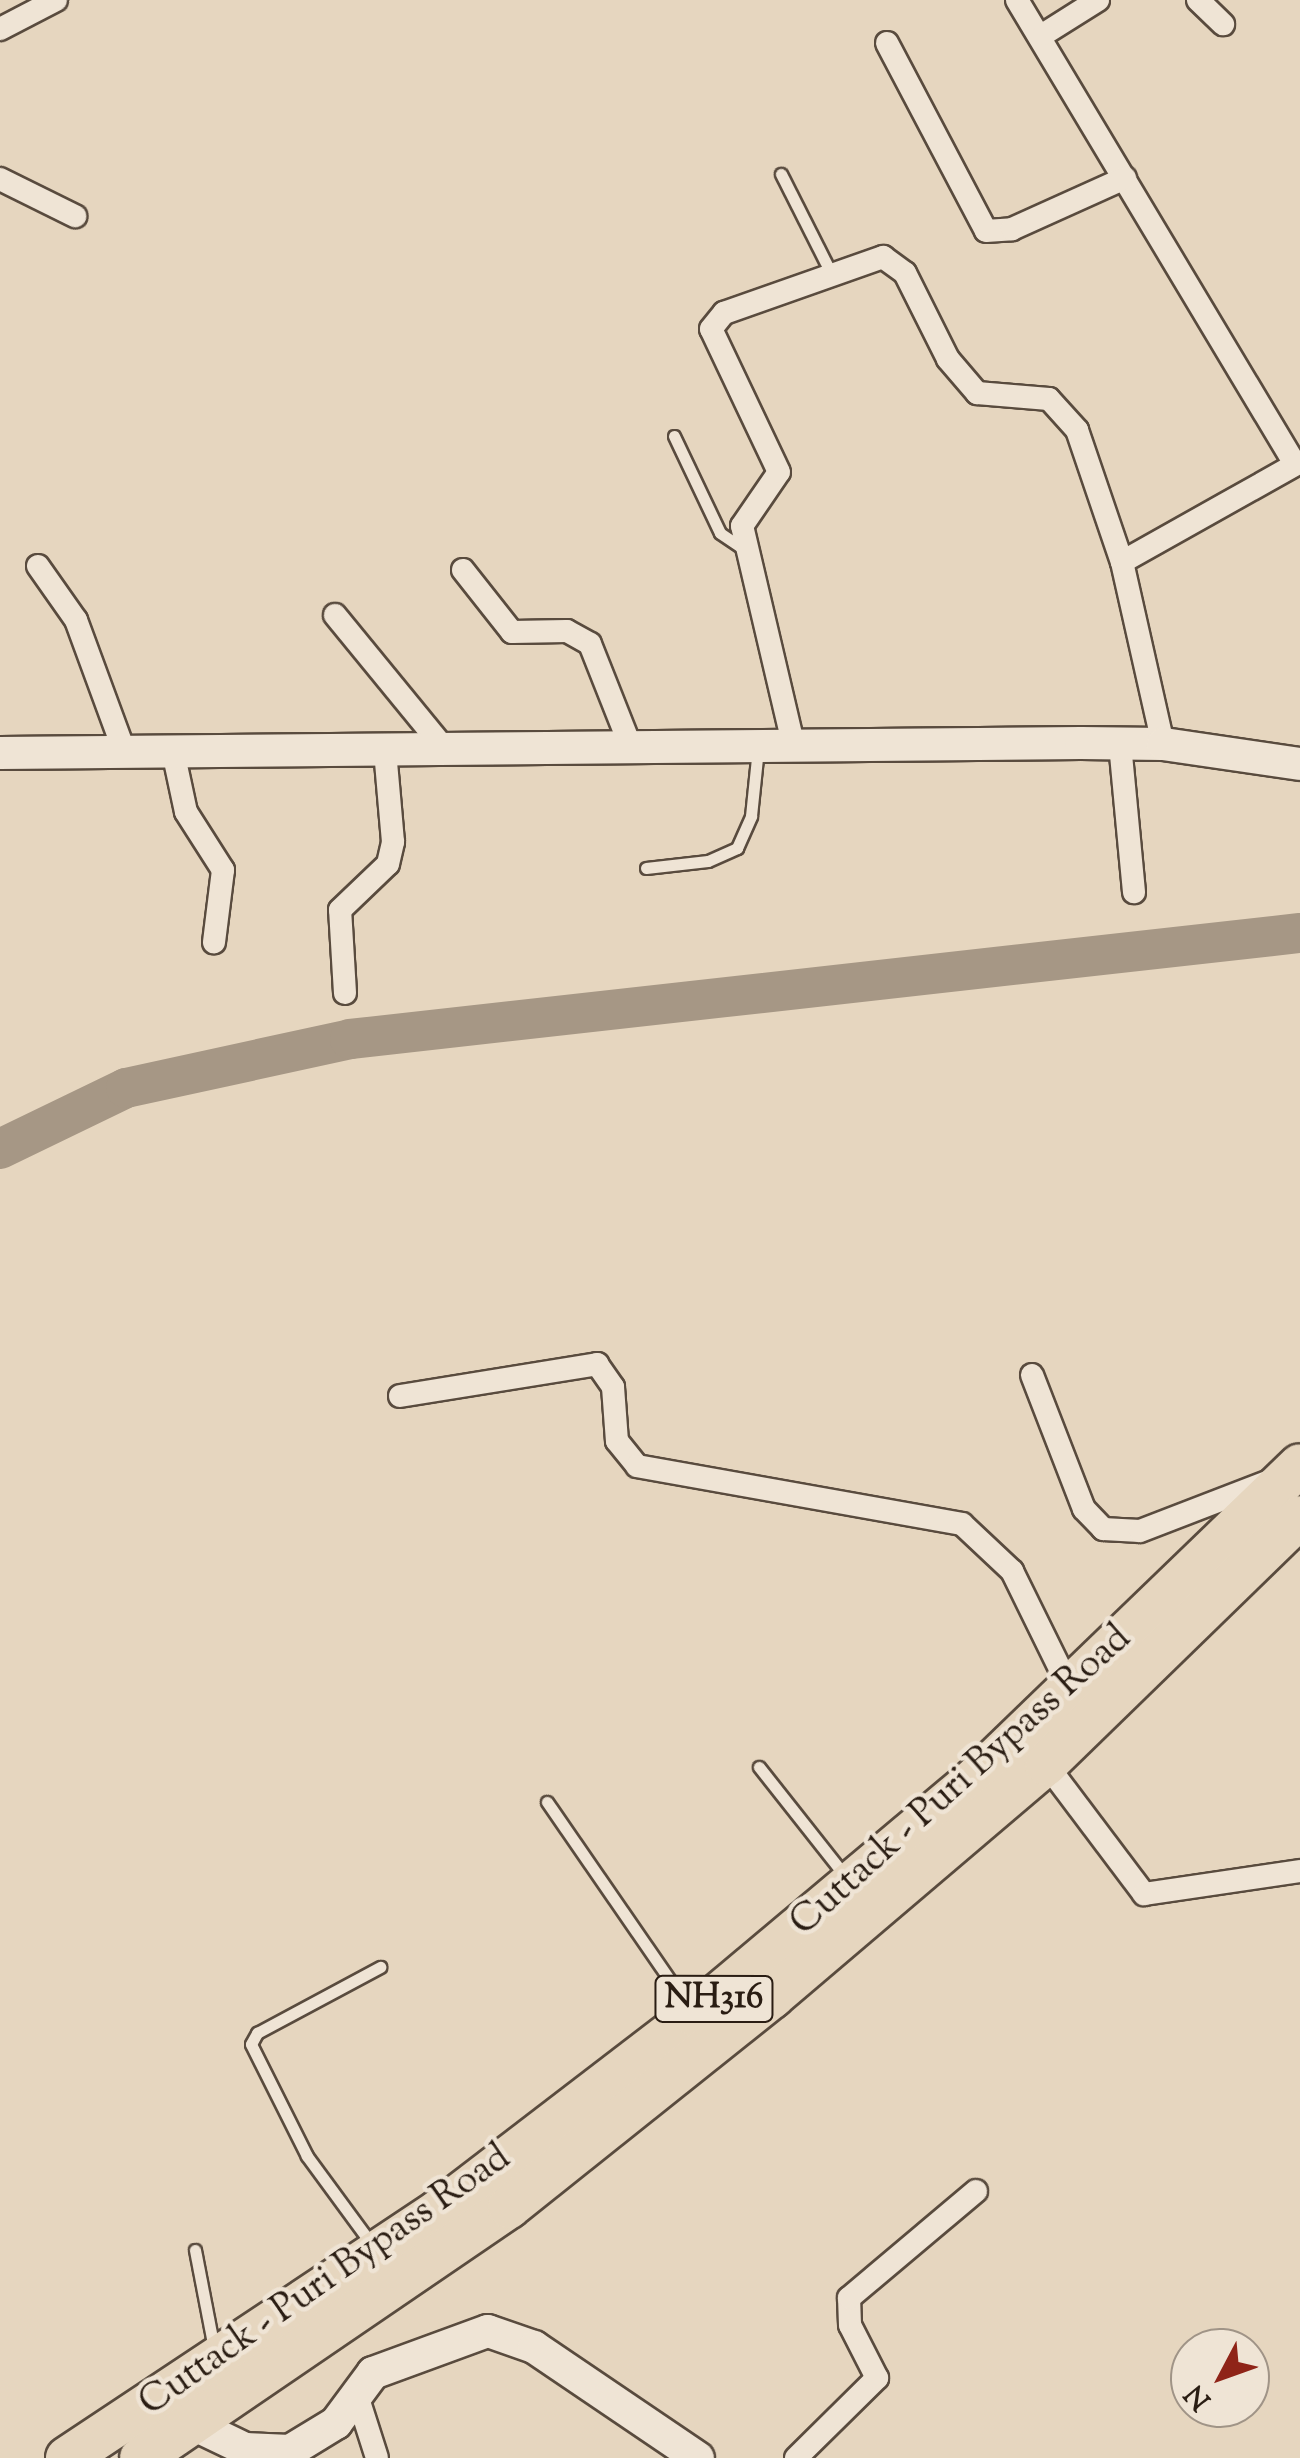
<!DOCTYPE html>
<style>
body{margin:0}
#map{position:relative;width:1300px;height:2458px;overflow:hidden;background:#e6d6bf;font-family:"Sorts Mill Goudy",serif}
div>[style]{position:absolute}
.river>*{height:40px;margin:-20px;padding:0 20px;transform-origin:20px;border-radius:20px;background:#a69785}
.roads{filter:drop-shadow(2px 0 #594b3e) drop-shadow(-2px 0 #594b3e) drop-shadow(0 2px #594b3e) drop-shadow(0 -2px #594b3e)}
.lane>*{height:11px;margin:-5.5px;padding:0 5.5px;transform-origin:5.5px;border-radius:5.5px;background:#efe4d5}
.street>*{height:22px;margin:-11px;padding:0 11px;transform-origin:11px;border-radius:11px;background:#efe4d5}
.secondary>*{height:32px;margin:-16px;padding:0 16px;transform-origin:16px;border-radius:16px;background:#efe4d5}
.highway>*{height:42px;margin:-21px;padding:0 21px;transform-origin:21px;border-radius:21px;background:#e6d6bf}
span{translate:-50% -50%;white-space:nowrap;text-align:center;line-height:1.15;-webkit-text-stroke:9px #efe4d5;paint-order:stroke}
.shield-label span{padding:2px 8px;background:#efe4d5;border:2px solid;border-radius:8px;-webkit-text-stroke-width:0}
.shield-label{font-size:35px;color:#2a1d13;font-weight:700}
.street-label{font-size:38px;color:#2a1d13}
.north{position:absolute;left:1170px;top:2328px;width:100px;height:100px;box-sizing:border-box;background:#efe4d5;border:2px solid #a09487;border-radius:50%;rotate:229deg;font-size:28px;font-weight:700;line-height:40px;text-align:center;color:#2a1d13}
.north::after{content:'';display:block;margin:auto;width:35px;height:45px;background:#8f2418;clip-path:polygon(50% 0,100% 100%,50% 72%,0 100%)}
</style>
<div id="map">
<div class="river">
<div style="left:0;top:1149px;width:140px;rotate:-25.8deg"></div>
<div style="left:126px;top:1088px;width:229px;rotate:-12.3deg"></div>
<div style="left:350px;top:1039px;width:956px;rotate:-6.37deg"></div>
</div>
<div class="roads">
<div class="lane">
<div style="left:781px;top:174px;width:111px;rotate:63.2deg"></div>
<div style="left:674px;top:436px;width:107px;rotate:64.6deg"></div>
<div style="left:720px;top:533px;width:30px;rotate:34deg"></div>
<div style="left:646px;top:868px;width:62px;rotate:-6.4deg"></div>
<div style="left:708px;top:861px;width:32px;rotate:-24deg"></div>
<div style="left:737px;top:848px;width:35px;rotate:-66deg"></div>
<div style="left:751px;top:816px;width:68px;rotate:-84.1deg"></div>
<div style="left:759px;top:1767px;width:140px;rotate:51.7deg"></div>
<div style="left:547px;top:1802px;width:250px;rotate:55.4deg"></div>
<div style="left:373px;top:2246px;width:112px;rotate:-126.3deg"></div>
<div style="left:307px;top:2156px;width:125px;rotate:-116.6deg"></div>
<div style="left:251px;top:2044px;width:13px;rotate:-61deg"></div>
<div style="left:257px;top:2033px;width:140px;rotate:-28.2deg"></div>
<div style="left:195px;top:2250px;width:101px;rotate:79.1deg"></div>
</div>
<div class="street">
<div style="left:1017px;top:0;width:541px;rotate:59.07deg"></div>
<div style="left:1198px;top:0;width:35px;rotate:44deg"></div>
<div style="left:0;top:29px;width:63px;rotate:-27.4deg"></div>
<div style="left:1044px;top:34px;width:64px;rotate:-32.2deg"></div>
<div style="left:887px;top:43px;width:212px;rotate:62.2deg"></div>
<div style="left:986px;top:231px;width:26px;rotate:-4deg"></div>
<div style="left:1012px;top:229px;width:124px;rotate:-24.3deg"></div>
<div style="left:0;top:179px;width:84px;rotate:26.3deg"></div>
<div style="left:1122px;top:562px;width:204px;rotate:-29.3deg"></div>
<div style="left:38px;top:566px;width:66px;rotate:54.9deg"></div>
<div style="left:76px;top:620px;width:145px;rotate:69.8deg"></div>
<div style="left:463px;top:570px;width:79px;rotate:51.7deg"></div>
<div style="left:512px;top:632px;width:55px;rotate:-1deg"></div>
<div style="left:567px;top:631px;width:26px;rotate:29deg"></div>
<div style="left:590px;top:644px;width:109px;rotate:68.4deg"></div>
<div style="left:335px;top:615px;width:171px;rotate:50.7deg"></div>
<div style="left:793px;top:743px;width:223px;rotate:-103.2deg"></div>
<div style="left:742px;top:526px;width:65px;rotate:-55.6deg"></div>
<div style="left:779px;top:472px;width:158px;rotate:-115.4deg"></div>
<div style="left:711px;top:329px;width:21px;rotate:-51deg"></div>
<div style="left:724px;top:313px;width:169px;rotate:-19.4deg"></div>
<div style="left:883px;top:257px;width:27px;rotate:36deg"></div>
<div style="left:905px;top:273px;width:96px;rotate:63.4deg"></div>
<div style="left:948px;top:359px;width:45px;rotate:49.5deg"></div>
<div style="left:977px;top:393px;width:72px;rotate:4.8deg"></div>
<div style="left:1049px;top:399px;width:42px;rotate:47.9deg"></div>
<div style="left:1077px;top:430px;width:139px;rotate:71.2deg"></div>
<div style="left:1122px;top:562px;width:187px;rotate:77.3deg"></div>
<div style="left:1120px;top:744px;width:149px;rotate:84.6deg"></div>
<div style="left:174px;top:756px;width:57px;rotate:77.9deg"></div>
<div style="left:186px;top:812px;width:69px;rotate:57.5deg"></div>
<div style="left:223px;top:870px;width:73px;rotate:97.1deg"></div>
<div style="left:345px;top:993px;width:83px;rotate:-93.4deg"></div>
<div style="left:340px;top:910px;width:66px;rotate:-43.8deg"></div>
<div style="left:388px;top:864px;width:23px;rotate:-77deg"></div>
<div style="left:393px;top:842px;width:92px;rotate:-95deg"></div>
<div style="left:1032px;top:1375px;width:144px;rotate:68.8deg"></div>
<div style="left:1084px;top:1509px;width:28px;rotate:46deg"></div>
<div style="left:1103px;top:1529px;width:37px;rotate:3deg"></div>
<div style="left:1140px;top:1531px;width:142px;rotate:-21.1deg"></div>
<div style="left:400px;top:1396px;width:200px;rotate:-9.2deg"></div>
<div style="left:597px;top:1364px;width:28px;rotate:55deg"></div>
<div style="left:613px;top:1387px;width:54px;rotate:85.8deg"></div>
<div style="left:617px;top:1441px;width:32px;rotate:51deg"></div>
<div style="left:637px;top:1466px;width:330px;rotate:10.1deg"></div>
<div style="left:962px;top:1524px;width:69px;rotate:43.2deg"></div>
<div style="left:1012px;top:1571px;width:131px;rotate:63.8deg"></div>
<div style="left:1046px;top:1764px;width:163px;rotate:53deg"></div>
<div style="left:1144px;top:1894px;width:158px;rotate:-8.4deg"></div>
<div style="left:356px;top:2392px;width:69px;rotate:72.3deg"></div>
<div style="left:796px;top:2458px;width:114px;rotate:-44.6deg"></div>
<div style="left:877px;top:2378px;width:59px;rotate:-117deg"></div>
<div style="left:850px;top:2325px;width:27px;rotate:-92deg"></div>
<div style="left:849px;top:2298px;width:166px;rotate:-40.1deg"></div>
</div>
<div class="secondary">
<div style="left:0;top:753px;width:1081px;rotate:-0.53deg"></div>
<div style="left:1081px;top:743px;width:82px;rotate:0.7deg"></div>
<div style="left:1163px;top:744px;width:138px;rotate:8.3deg"></div>
<div style="left:193px;top:2424px;width:58px;rotate:25.7deg"></div>
<div style="left:245px;top:2449px;width:45px;rotate:2.5deg"></div>
<div style="left:290px;top:2451px;width:54px;rotate:-31.3deg"></div>
<div style="left:336px;top:2423px;width:62px;rotate:-53.5deg"></div>
<div style="left:373px;top:2373px;width:122px;rotate:-20.1deg"></div>
<div style="left:488px;top:2331px;width:49px;rotate:19.2deg"></div>
<div style="left:534px;top:2347px;width:198px;rotate:34.1deg"></div>
</div>
<div class="highway">
<div style="left:67px;top:2458px;width:448px;rotate:-33.6deg"></div>
<div style="left:440px;top:2210px;width:320px;rotate:-37.5deg"></div>
<div style="left:694px;top:2015px;width:368px;rotate:-40deg"></div>
<div style="left:976px;top:1778px;width:450px;rotate:-44deg"></div>
<div style="left:141px;top:2458px;width:445px;rotate:-34.3deg"></div>
<div style="left:509px;top:2207px;width:337px;rotate:-38.6deg"></div>
<div style="left:772px;top:1997px;width:360px;rotate:-40.4deg"></div>
<div style="left:1046px;top:1764px;width:354px;rotate:-44.2deg"></div>
</div>
</div>
<div class="shield-label">
<span style="left:714px;top:1999px">NH316</span>
</div>
<div class="street-label">
<span style="left:962px;top:1782px;rotate:-42deg">Cuttack - Puri Bypass Road</span>
<span style="left:326px;top:2282px;rotate:-35deg">Cuttack - Puri Bypass Road</span>
</div>
<div class="north">N</div>
</div>
